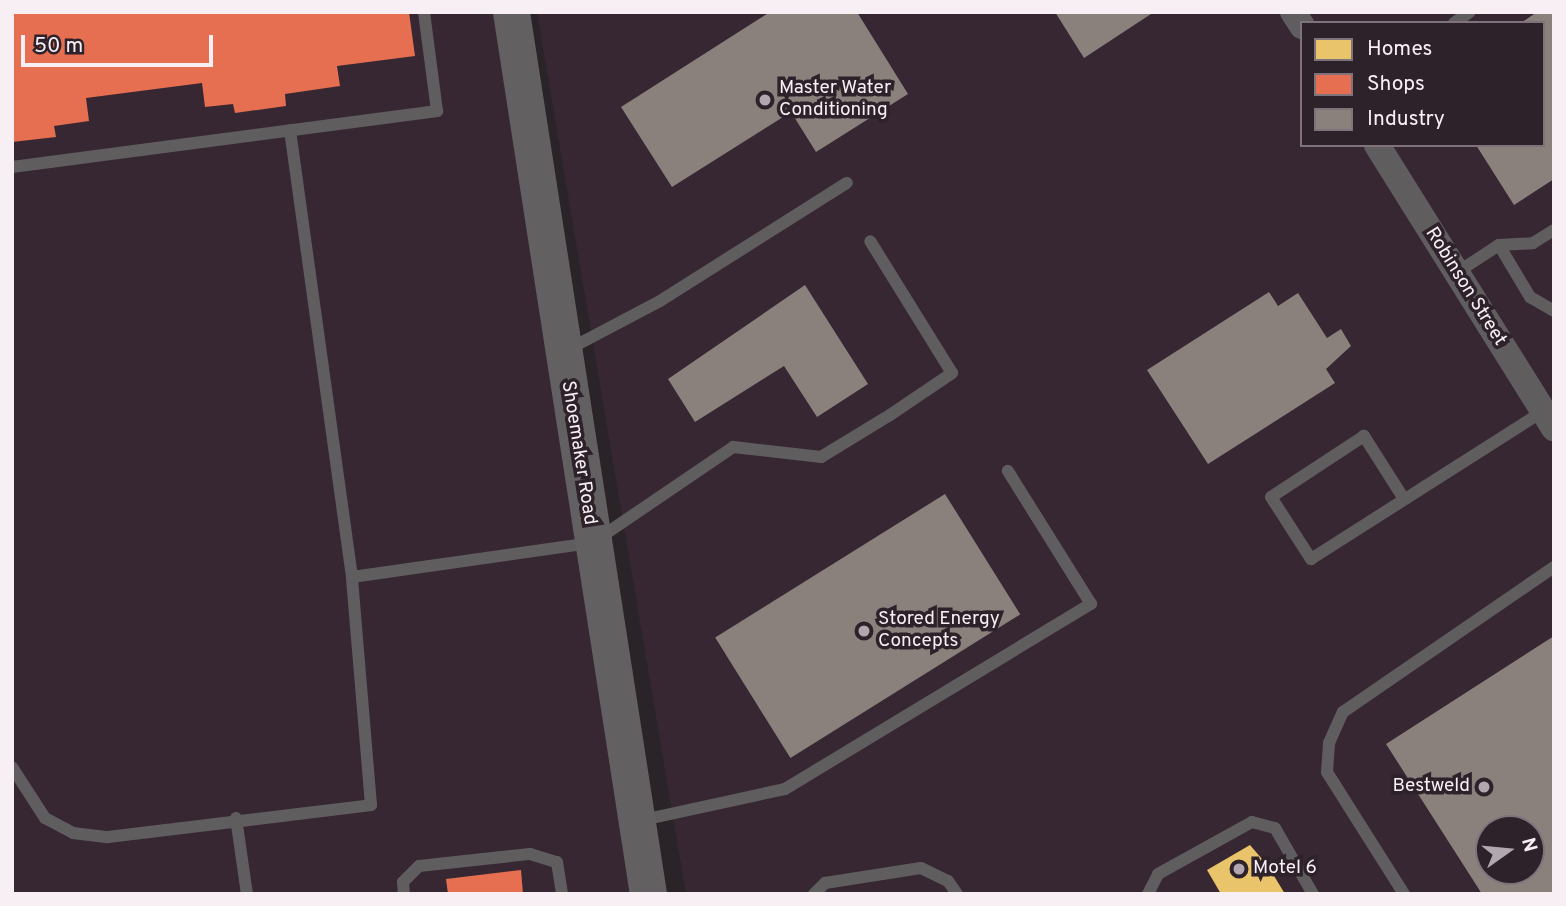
<!DOCTYPE html>
<style>
body{margin:0}
#map{position:relative;width:1566px;height:906px;overflow:hidden;background:#2a2429;font-family:Overpass,sans-serif}
div>[style]{position:absolute}
.built>*{inset:0;background:#362732}
.homes>*{inset:0;background:#e9c46a}
.shops>*{inset:0;background:#e76f51}
.industry>*{inset:0;background:#8a817c;transform-origin:0 0}
.lane>*{height:12px;margin:-6px;padding:0 6px;transform-origin:6px;border-radius:6px;background:#605d5f}
.street>*{height:26px;margin:-13px;padding:0 13px;transform-origin:13px;border-radius:13px;background:#605d5f}
.secondary>*{height:37px;margin:-18.5px;padding:0 18.5px;transform-origin:18.5px;border-radius:18.5px;background:#636062}
.dots>*{width:19px;height:19px;translate:-50% -50%;box-sizing:border-box;border:4px solid #2d212a;border-radius:50%}
span{translate:-50% -50%;white-space:nowrap;text-align:center;line-height:1.15;-webkit-text-stroke:7px #2d212a;paint-order:stroke}
.poi-label{font-size:19px;color:#f8eff5}
.left{translate:0 -50%;text-align:left}
.right{translate:-100% -50%;text-align:right}
.street-label{font-size:19px;color:#f8eff5}
.frame{position:absolute;inset:0;border:14px solid #f8eff5;pointer-events:none}
.legend{position:absolute;left:1300px;top:21px;width:245px;height:126px;box-sizing:border-box;background:#2d212a;border:2px solid #7e737b;margin:0;padding:9px 12px;list-style:none;font-size:21px;color:#f8eff5}
.legend li{display:flex;align-items:center;gap:14px;height:35px}
.legend b{width:35px;border:2px solid #7e737b}
.north{position:absolute;left:1475px;top:815px;width:70px;height:70px;box-sizing:border-box;background:#2d212a;border:2px solid #7e737b;border-radius:50%;rotate:75deg;font-size:19px;font-weight:700;line-height:28px;text-align:center;color:#f8eff5}
.north::after{content:'';display:block;margin:auto;width:24px;height:32px;background:#b0a8ae;clip-path:polygon(50% 0,100% 100%,50% 72%,0 100%)}
.scale{position:absolute;left:21px;top:35px;width:192px;height:32px;box-sizing:border-box;border:4px solid #f8eff5;border-top:0;padding-left:9px;font-size:21px;line-height:24px;white-space:nowrap;color:#f8eff5;-webkit-text-stroke:5px #2d212a;paint-order:stroke}
</style>
<div id="map">
<div class="built">
<div style="clip-path:polygon(12px 12px,511px 12px,633px 894px,12px 894px)"></div>
<div style="clip-path:polygon(evenodd,537px 12px,1554px 12px,1554px 894px,686px 894px,537px 12px,1302px 23px,1543px 23px,1543px 145px,1302px 145px,1302px 23px,537px 12px,1489px 829px,1531px 829px,1531px 871px,1489px 871px,1489px 829px)"></div>
</div>
<div class="homes">
<div style="clip-path:polygon(1250px 845px,1268px 866px,1285px 894px,1221px 894px,1207px 870px)"></div>
</div>
<div class="shops">
<div style="clip-path:polygon(12px 12px,409px 12px,415px 56px,337px 66px,340px 86px,285px 94px,286px 106px,235px 113px,233px 104px,205px 107px,202px 83px,86px 98px,89px 121px,54px 126px,56px 137px,12px 142px)"></div>
<div style="clip-path:polygon(521px 870px,523px 894px,448px 894px,446px 879px)"></div>
</div>
<div class="industry">
<div style="clip-path:polygon(770px 12px,857px 12px,908px 94px,816px 152px,791px 112px,672px 187px,621px 107px)"></div>
<div style="clip-path:polygon(1055px 12px,1154px 12px,1084px 58px)"></div>
<div style="clip-path:polygon(1537px 12px,1554px 12px,1554px 179px,1514px 205px,1476px 145px,1543px 145px,1543px 23px,1521px 23px)"></div>
<div style="clip-path:polygon(805px 285px,868px 384px,817px 417px,784px 366px,695px 422px,668px 379px)"></div>
<div style="clip-path:polygon(1269px 292px,1278px 306px,1298px 293px,1327px 338px,1341px 329px,1351px 346px,1326px 369px,1335px 383px,1208px 464px,1147px 370px)"></div>
<div style="left:945px;top:494px;width:142px;height:271px;rotate:58deg"></div>
<div style="clip-path:polygon(evenodd,1554px 636px,1554px 894px,1482px 894px,1386px 744px,1554px 636px,1489px 829px,1531px 829px,1531px 871px,1489px 871px,1489px 829px)"></div>
</div>
<div class="lane">
<div style="left:1454px;top:23px;width:19px;rotate:-35deg"></div>
<div style="left:12px;top:167px;width:429px;rotate:-7.5deg"></div>
<div style="left:437px;top:111px;width:100px;rotate:-97.5deg"></div>
<div style="left:1499px;top:245px;width:61px;rotate:59.2deg"></div>
<div style="left:1530px;top:297px;width:28px;rotate:30deg"></div>
<div style="left:1456px;top:273px;width:51px;rotate:-33.1deg"></div>
<div style="left:1499px;top:245px;width:34px;rotate:-3deg"></div>
<div style="left:1533px;top:243px;width:25px;rotate:-32deg"></div>
<div style="left:569px;top:349px;width:103px;rotate:-27.8deg"></div>
<div style="left:660px;top:301px;width:221px;rotate:-32.3deg"></div>
<div style="left:1404px;top:499px;width:75px;rotate:-122.4deg"></div>
<div style="left:1364px;top:436px;width:111px;rotate:146.7deg"></div>
<div style="left:1271px;top:497px;width:74px;rotate:57.2deg"></div>
<div style="left:1311px;top:559px;width:275px;rotate:-32.5deg"></div>
<div style="left:352px;top:577px;width:242px;rotate:-8.1deg"></div>
<div style="left:592px;top:543px;width:171px;rotate:-34.2deg"></div>
<div style="left:733px;top:447px;width:89px;rotate:6.5deg"></div>
<div style="left:821px;top:457px;width:81px;rotate:-31.3deg"></div>
<div style="left:890px;top:415px;width:75px;rotate:-34.1deg"></div>
<div style="left:952px;top:373px;width:155px;rotate:-121.8deg"></div>
<div style="left:12px;top:767px;width:61px;rotate:57.1deg"></div>
<div style="left:45px;top:818px;width:32px;rotate:28deg"></div>
<div style="left:73px;top:833px;width:35px;rotate:7deg"></div>
<div style="left:108px;top:837px;width:265px;rotate:-6.9deg"></div>
<div style="left:371px;top:805px;width:229px;rotate:-94.8deg"></div>
<div style="left:352px;top:577px;width:451px;rotate:-97.9deg"></div>
<div style="left:236px;top:818px;width:77px;rotate:81.8deg"></div>
<div style="left:638px;top:821px;width:150px;rotate:-12.3deg"></div>
<div style="left:785px;top:789px;width:358px;rotate:-31.2deg"></div>
<div style="left:1091px;top:604px;width:157px;rotate:-122deg"></div>
<div style="left:404px;top:894px;width:12px;rotate:-95deg"></div>
<div style="left:403px;top:882px;width:23px;rotate:-45deg"></div>
<div style="left:419px;top:866px;width:112px;rotate:-6.2deg"></div>
<div style="left:530px;top:854px;width:28px;rotate:17deg"></div>
<div style="left:557px;top:862px;width:32px;rotate:81deg"></div>
<div style="left:814px;top:894px;width:16px;rotate:-45deg"></div>
<div style="left:825px;top:883px;width:97px;rotate:-8.9deg"></div>
<div style="left:921px;top:868px;width:30px;rotate:26deg"></div>
<div style="left:948px;top:881px;width:16px;rotate:55deg"></div>
<div style="left:1148px;top:894px;width:22px;rotate:-63deg"></div>
<div style="left:1158px;top:874px;width:107px;rotate:-29deg"></div>
<div style="left:1252px;top:822px;width:24px;rotate:15deg"></div>
<div style="left:1275px;top:828px;width:76px;rotate:60.1deg"></div>
<div style="left:1404px;top:894px;width:144px;rotate:-122.3deg"></div>
<div style="left:1327px;top:772px;width:29px;rotate:-86deg"></div>
<div style="left:1329px;top:743px;width:34px;rotate:-66deg"></div>
<div style="left:1343px;top:712px;width:256px;rotate:-34.5deg"></div>
</div>
<div class="street">
<div style="left:1293px;top:12px;width:17px;rotate:57deg"></div>
<div style="left:1377px;top:145px;width:334px;rotate:58deg"></div>
</div>
<div class="secondary">
<div style="left:511px;top:12px;width:893px;rotate:81.17deg"></div>
</div>
<div class="dots">
<div style="left:765px;top:100px;background:#b0a8ae"></div>
<div style="left:864px;top:631px;background:#b0a8ae"></div>
<div style="left:1484px;top:787px;background:#b0a8ae"></div>
<div style="left:1239px;top:869px;background:#b0a8ae"></div>
</div>
<div class="poi-label">
<span class="left" style="left:779px;top:100px">Master Water<br>Conditioning</span>
<span class="left" style="left:878px;top:631px">Stored Energy<br>Concepts</span>
<span class="right" style="left:1470px;top:787px">Bestweld</span>
<span class="left" style="left:1253px;top:869px">Motel 6</span>
</div>
<div class="street-label">
<span style="left:1465px;top:287px;rotate:58deg">Robinson Street</span>
<span style="left:578px;top:453px;rotate:81deg">Shoemaker Road</span>
</div>
<div class="frame"></div>
<ul class="legend">
<li><b style="height:19px;background:#e9c46a"></b>Homes</li>
<li><b style="height:19px;background:#e76f51"></b>Shops</li>
<li><b style="height:19px;background:#8a817c"></b>Industry</li>
</ul>
<div class="north">N</div>
<div class="scale">50 m</div>
</div>
